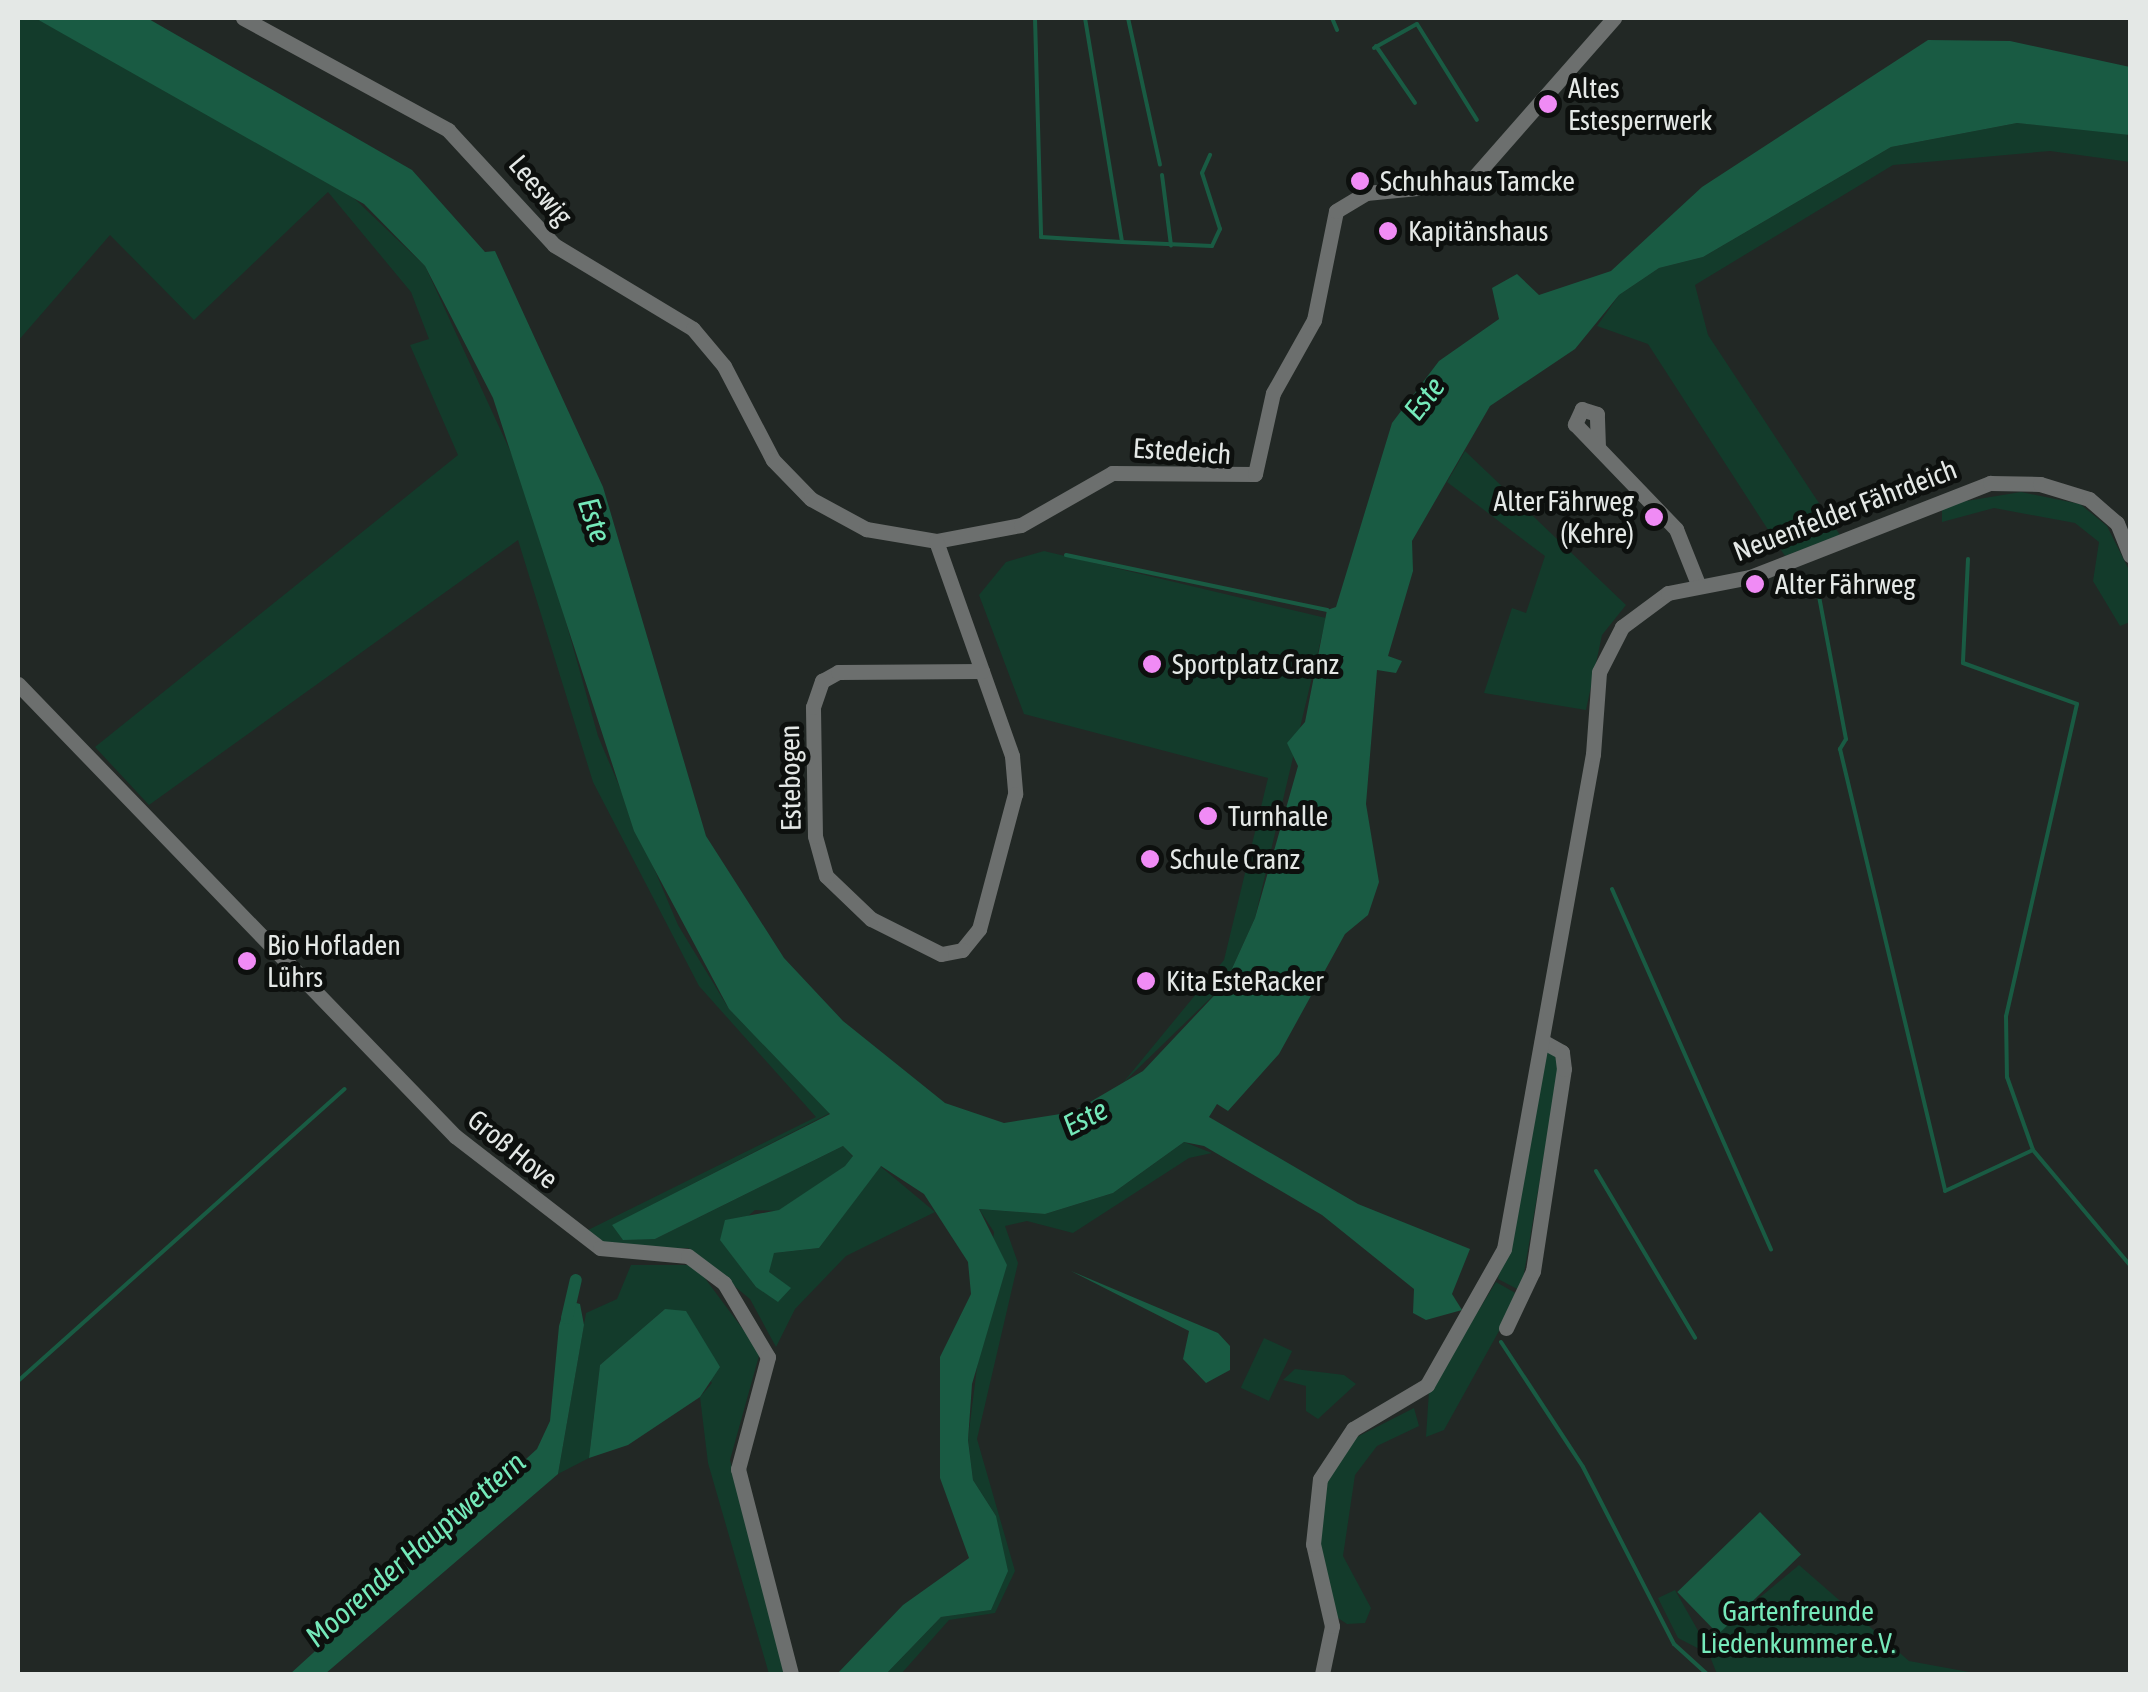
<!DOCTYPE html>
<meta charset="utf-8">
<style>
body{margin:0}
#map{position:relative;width:2148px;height:1692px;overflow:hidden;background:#222825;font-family:"Asap Condensed",sans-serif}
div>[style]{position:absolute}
.green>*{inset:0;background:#133b2b;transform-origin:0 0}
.water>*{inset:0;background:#195b43;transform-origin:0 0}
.stream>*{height:4px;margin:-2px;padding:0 2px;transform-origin:2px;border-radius:2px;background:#195b43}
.canal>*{height:12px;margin:-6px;padding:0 6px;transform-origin:6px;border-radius:6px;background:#195b43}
.minor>*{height:15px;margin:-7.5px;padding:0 7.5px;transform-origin:7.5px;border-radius:7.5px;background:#6c6f6e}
.dots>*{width:28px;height:28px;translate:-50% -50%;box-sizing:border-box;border:5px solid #0d100e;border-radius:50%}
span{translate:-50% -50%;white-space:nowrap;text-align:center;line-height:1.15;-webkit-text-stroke:10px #0d100e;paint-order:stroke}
.poi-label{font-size:28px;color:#e4e8e6}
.left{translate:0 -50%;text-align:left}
.right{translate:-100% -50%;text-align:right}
.street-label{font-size:28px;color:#e4e8e6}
.park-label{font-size:28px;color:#76e9ba}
.water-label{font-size:30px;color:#75e9ba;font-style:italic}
.frame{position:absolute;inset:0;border:20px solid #e4e8e6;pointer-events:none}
</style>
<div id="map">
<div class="green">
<div style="clip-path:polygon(18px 18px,35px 18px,335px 180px,425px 266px,530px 494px,598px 736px,678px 925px,729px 1009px,830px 1113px,613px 1225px,655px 1239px,843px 1146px,853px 1157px,845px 1166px,779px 1211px,755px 1210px,721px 1240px,756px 1287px,774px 1253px,819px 1248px,880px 1166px,935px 1212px,846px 1256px,795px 1309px,776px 1347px,750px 1299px,688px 1248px,618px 1250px,584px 1232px,816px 1117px,699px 986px,593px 782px,518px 540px,149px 805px,95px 747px,458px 455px,410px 345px,429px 339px,411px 292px,328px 192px,194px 320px,110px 235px,18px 341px)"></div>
<div style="clip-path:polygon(2017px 123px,2127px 133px,2130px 162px,2050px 151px,1893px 165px,1695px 285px,1708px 335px,1840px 535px,1785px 556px,1648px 344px,1597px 326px,1619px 295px,1659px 268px,1703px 257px,1891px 147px)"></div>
<div style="clip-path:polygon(1465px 451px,1626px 605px,1602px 635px,1586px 710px,1484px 693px,1512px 608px,1526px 613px,1545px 556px,1447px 482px)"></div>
<div style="clip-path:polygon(2021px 492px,2080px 504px,2107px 526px,2130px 572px,2130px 622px,2120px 626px,2093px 581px,2099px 542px,2075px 523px,1994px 508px,1942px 522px,1942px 505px)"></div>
<div style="clip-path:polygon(1044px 551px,1326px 618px,1255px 918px,1225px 984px,1122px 1084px,1224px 960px,1268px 778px,1024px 714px,979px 595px,1006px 562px)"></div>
<div style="clip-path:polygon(1553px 1050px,1559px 1067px,1521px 1291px,1498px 1279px,1544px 1051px)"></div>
<div style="clip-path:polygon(1184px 1142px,1212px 1153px,1189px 1158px,1073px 1233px,1027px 1221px,1005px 1226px,1018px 1263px,977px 1439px,1015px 1571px,995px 1613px,949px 1620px,901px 1674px,886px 1674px,941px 1617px,991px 1610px,996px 1516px,973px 1480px,968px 1439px,994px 1232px,979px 1209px,1045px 1214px,1113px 1193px)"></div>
<div style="clip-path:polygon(631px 1265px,695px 1265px,760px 1352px,730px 1460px,787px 1674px,769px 1674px,708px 1463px,700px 1397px,712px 1383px,665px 1309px,600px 1365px,589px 1458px,558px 1474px,586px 1313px,617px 1299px)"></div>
<div style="clip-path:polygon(1496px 1282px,1519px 1295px,1444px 1430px,1426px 1437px,1429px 1391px)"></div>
<div style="left:1264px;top:1338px;width:31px;height:55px;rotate:25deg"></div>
<div style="clip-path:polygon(1295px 1369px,1344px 1375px,1356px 1384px,1318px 1419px,1306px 1411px,1306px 1386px,1283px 1380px)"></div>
<div style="clip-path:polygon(1414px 1408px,1419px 1426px,1377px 1446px,1355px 1475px,1343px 1556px,1371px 1608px,1365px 1623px,1347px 1624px,1335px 1616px,1319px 1541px,1324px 1484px,1349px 1441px)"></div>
<div style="clip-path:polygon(1799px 1565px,1909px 1661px,1980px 1674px,1717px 1674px,1709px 1654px,1678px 1638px,1658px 1598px,1675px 1590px,1705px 1643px)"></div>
</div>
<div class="water">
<div style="clip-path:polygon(35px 18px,147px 18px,412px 170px,485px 252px,495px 251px,603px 487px,706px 836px,784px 958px,843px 1021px,945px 1103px,1004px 1123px,1073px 1112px,1143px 1071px,1225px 984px,1255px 918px,1298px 766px,1287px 743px,1305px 722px,1327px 610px,1336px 607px,1392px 423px,1439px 361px,1499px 319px,1492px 288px,1517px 274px,1539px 295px,1611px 271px,1702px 187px,1928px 40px,2010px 41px,2130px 67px,2130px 135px,2017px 123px,1891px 147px,1703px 257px,1659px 268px,1619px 295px,1575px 349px,1490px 406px,1412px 541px,1413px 571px,1388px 656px,1402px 661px,1396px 673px,1377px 670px,1366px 804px,1379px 882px,1368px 915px,1345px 934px,1279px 1054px,1228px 1111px,1217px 1104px,1209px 1117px,1358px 1204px,1470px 1249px,1452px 1294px,1462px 1310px,1426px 1320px,1413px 1313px,1414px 1289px,1322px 1215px,1204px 1146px,1184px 1142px,1113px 1193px,1045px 1214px,979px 1209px,1007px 1265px,972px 1384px,968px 1440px,973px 1480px,996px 1516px,1008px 1571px,991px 1610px,941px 1617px,886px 1674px,837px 1674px,903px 1605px,969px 1558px,940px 1478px,940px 1357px,971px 1294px,968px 1262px,924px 1194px,881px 1166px,819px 1248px,774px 1253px,769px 1272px,791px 1288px,778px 1302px,756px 1287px,720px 1240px,725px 1220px,779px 1210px,845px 1166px,853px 1156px,843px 1146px,655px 1239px,623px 1240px,612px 1225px,830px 1114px,729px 1009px,634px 831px,493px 398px,425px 266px,364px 204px)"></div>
<div style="clip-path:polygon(1071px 1271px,1218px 1333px,1230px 1346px,1230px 1370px,1206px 1383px,1183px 1359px,1189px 1331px)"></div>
<div style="clip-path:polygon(573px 1277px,569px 1301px,580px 1304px,584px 1325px,558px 1474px,325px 1674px,290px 1674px,537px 1449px,550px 1421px,559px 1326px)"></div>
<div style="clip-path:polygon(665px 1309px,686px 1311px,720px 1367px,700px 1397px,628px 1445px,589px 1458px,600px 1365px)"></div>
<div style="left:1760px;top:1512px;width:59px;height:115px;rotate:46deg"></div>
</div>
<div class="stream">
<div style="left:1035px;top:18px;width:219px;rotate:88.4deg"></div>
<div style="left:1041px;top:237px;width:81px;rotate:3.5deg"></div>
<div style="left:1085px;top:18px;width:227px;rotate:80.6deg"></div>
<div style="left:1122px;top:242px;width:90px;rotate:2.5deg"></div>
<div style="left:1212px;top:246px;width:19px;rotate:-65deg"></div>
<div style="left:1220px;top:229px;width:59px;rotate:-107.8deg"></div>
<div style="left:1202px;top:173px;width:20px;rotate:-66deg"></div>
<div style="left:1128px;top:18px;width:150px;rotate:77.7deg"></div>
<div style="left:1332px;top:18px;width:13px;rotate:67deg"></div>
<div style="left:1376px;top:46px;width:69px;rotate:55.6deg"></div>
<div style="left:1374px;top:48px;width:49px;rotate:-29.2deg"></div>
<div style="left:1417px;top:24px;width:113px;rotate:58deg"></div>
<div style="left:1162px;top:175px;width:71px;rotate:82.7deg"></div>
<div style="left:1066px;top:555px;width:267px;rotate:11.9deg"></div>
<div style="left:1968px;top:559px;width:104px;rotate:92.8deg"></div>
<div style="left:1963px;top:663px;width:121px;rotate:19.8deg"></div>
<div style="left:2077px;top:704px;width:320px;rotate:102.8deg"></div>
<div style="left:2006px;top:1016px;width:61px;rotate:89.1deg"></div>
<div style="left:2007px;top:1077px;width:77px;rotate:70.4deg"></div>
<div style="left:2033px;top:1150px;width:150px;rotate:49.9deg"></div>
<div style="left:1818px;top:591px;width:151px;rotate:79.3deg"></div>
<div style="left:1846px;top:739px;width:12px;rotate:121deg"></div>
<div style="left:1840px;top:749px;width:454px;rotate:76.6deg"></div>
<div style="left:1945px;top:1191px;width:97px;rotate:-25deg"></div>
<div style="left:1612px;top:889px;width:394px;rotate:66.2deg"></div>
<div style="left:1596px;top:1171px;width:194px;rotate:59.3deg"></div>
<div style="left:1501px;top:1342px;width:149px;rotate:56.7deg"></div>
<div style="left:1583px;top:1467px;width:199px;rotate:62.8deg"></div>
<div style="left:1674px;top:1644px;width:45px;rotate:42.3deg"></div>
<div style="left:18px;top:1381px;width:438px;rotate:-41.8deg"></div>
</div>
<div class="canal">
<div style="left:567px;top:1318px;width:39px;rotate:-77deg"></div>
</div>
<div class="minor">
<div style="left:243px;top:18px;width:234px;rotate:28.6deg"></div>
<div style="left:448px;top:130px;width:156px;rotate:47.3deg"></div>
<div style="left:554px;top:245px;width:162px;rotate:31.1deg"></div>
<div style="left:693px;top:329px;width:48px;rotate:50deg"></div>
<div style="left:724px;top:366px;width:106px;rotate:62.5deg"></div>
<div style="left:773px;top:460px;width:54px;rotate:45.7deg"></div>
<div style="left:811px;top:499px;width:63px;rotate:28.6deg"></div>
<div style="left:866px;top:529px;width:71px;rotate:9.7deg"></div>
<div style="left:936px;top:541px;width:86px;rotate:-10.7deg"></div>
<div style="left:1021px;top:525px;width:105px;rotate:-29.7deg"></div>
<div style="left:1112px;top:473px;width:143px;rotate:0.4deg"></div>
<div style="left:1255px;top:474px;width:83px;rotate:-77.5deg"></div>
<div style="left:1273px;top:393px;width:84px;rotate:-60.7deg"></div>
<div style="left:1314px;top:320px;width:111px;rotate:-78.6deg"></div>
<div style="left:1336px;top:211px;width:35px;rotate:-31deg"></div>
<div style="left:1366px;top:193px;width:103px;rotate:-5.5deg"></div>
<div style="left:1469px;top:183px;width:220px;rotate:-48.7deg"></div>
<div style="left:1598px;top:447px;width:33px;rotate:-92deg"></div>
<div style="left:1597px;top:414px;width:16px;rotate:-162deg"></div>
<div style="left:1582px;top:409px;width:17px;rotate:115deg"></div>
<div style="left:1575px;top:424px;width:146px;rotate:46.1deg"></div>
<div style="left:1676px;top:529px;width:59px;rotate:68.2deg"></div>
<div style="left:936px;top:541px;width:228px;rotate:70.5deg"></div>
<div style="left:1012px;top:756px;width:38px;rotate:85deg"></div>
<div style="left:1015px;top:794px;width:140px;rotate:104.9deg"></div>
<div style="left:979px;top:929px;width:27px;rotate:129deg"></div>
<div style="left:962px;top:950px;width:21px;rotate:169deg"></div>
<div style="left:941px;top:954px;width:78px;rotate:-153.4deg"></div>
<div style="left:871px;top:919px;width:62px;rotate:-136.3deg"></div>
<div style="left:826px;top:876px;width:41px;rotate:-105.4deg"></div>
<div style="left:815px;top:836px;width:129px;rotate:-90.9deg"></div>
<div style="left:813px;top:707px;width:28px;rotate:-71deg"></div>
<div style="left:822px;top:681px;width:18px;rotate:-29deg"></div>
<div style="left:838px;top:672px;width:144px;rotate:-0.4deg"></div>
<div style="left:18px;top:684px;width:629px;rotate:45.97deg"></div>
<div style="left:455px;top:1136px;width:183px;rotate:37.7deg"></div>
<div style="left:600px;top:1248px;width:88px;rotate:5.2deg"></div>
<div style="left:688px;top:1256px;width:45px;rotate:36.9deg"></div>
<div style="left:724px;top:1283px;width:86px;rotate:59.3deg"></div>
<div style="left:768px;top:1357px;width:116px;rotate:105deg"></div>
<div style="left:738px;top:1469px;width:212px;rotate:75.5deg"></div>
<div style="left:1506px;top:1328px;width:63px;rotate:-64.7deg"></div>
<div style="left:1533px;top:1271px;width:204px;rotate:-81.3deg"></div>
<div style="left:1564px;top:1069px;width:17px;rotate:-97deg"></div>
<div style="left:1562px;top:1052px;width:23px;rotate:-151deg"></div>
<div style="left:1322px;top:1674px;width:49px;rotate:-78.2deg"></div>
<div style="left:1332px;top:1626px;width:84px;rotate:-103deg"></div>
<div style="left:1313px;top:1544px;width:65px;rotate:-83.9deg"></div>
<div style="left:1320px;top:1479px;width:60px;rotate:-56.6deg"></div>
<div style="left:1353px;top:1429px;width:86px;rotate:-30.7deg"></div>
<div style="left:1427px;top:1385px;width:156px;rotate:-60.5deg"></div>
<div style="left:1504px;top:1249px;width:503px;rotate:-79.81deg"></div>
<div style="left:1593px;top:754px;width:82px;rotate:-85.8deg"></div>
<div style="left:1599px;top:672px;width:51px;rotate:-62.9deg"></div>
<div style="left:1622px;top:627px;width:57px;rotate:-36.5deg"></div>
<div style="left:1668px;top:593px;width:84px;rotate:-11deg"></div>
<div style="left:1750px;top:577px;width:258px;rotate:-21.4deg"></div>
<div style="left:1990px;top:483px;width:50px;rotate:1.1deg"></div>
<div style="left:2040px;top:484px;width:51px;rotate:17deg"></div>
<div style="left:2089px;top:499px;width:37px;rotate:41deg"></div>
<div style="left:2117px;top:523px;width:35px;rotate:68deg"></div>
</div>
<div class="dots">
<div style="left:1548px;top:104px;background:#f08bf5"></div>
<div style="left:1360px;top:181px;background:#f08bf5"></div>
<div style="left:1388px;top:231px;background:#f08bf5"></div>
<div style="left:1654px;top:517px;background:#f08bf5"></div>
<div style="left:1755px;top:584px;background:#f08bf5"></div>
<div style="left:1152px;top:664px;background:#f08bf5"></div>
<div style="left:1208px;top:816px;background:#f08bf5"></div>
<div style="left:1150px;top:859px;background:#f08bf5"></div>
<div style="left:247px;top:961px;background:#f08bf5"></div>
<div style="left:1146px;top:981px;background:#f08bf5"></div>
</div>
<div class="poi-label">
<span class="left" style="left:1568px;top:104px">Altes<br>Estesperrwerk</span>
<span class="left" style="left:1380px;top:181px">Schuhhaus Tamcke</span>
<span class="left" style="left:1408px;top:231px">Kapitänshaus</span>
<span class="right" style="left:1634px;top:517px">Alter Fährweg<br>(Kehre)</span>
<span class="left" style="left:1775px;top:584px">Alter Fährweg</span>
<span class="left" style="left:1172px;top:664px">Sportplatz Cranz</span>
<span class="left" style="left:1228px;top:816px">Turnhalle</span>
<span class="left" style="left:1170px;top:859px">Schule Cranz</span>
<span class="left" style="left:267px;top:961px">Bio Hofladen<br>Lührs</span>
<span class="left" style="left:1166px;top:981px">Kita EsteRacker</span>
</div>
<div class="street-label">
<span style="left:541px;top:190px;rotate:50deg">Leeswig</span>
<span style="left:1182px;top:451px;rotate:4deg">Estedeich</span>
<span style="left:1845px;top:510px;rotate:-21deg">Neuenfelder Fährdeich</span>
<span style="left:790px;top:778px;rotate:-91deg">Estebogen</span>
<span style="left:513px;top:1149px;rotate:39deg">Groß Hove</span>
</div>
<div class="park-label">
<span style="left:1798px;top:1627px">Gartenfreunde<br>Liedenkummer e.V.</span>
</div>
<div class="water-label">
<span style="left:1424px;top:398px;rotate:-52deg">Este</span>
<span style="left:595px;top:520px;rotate:71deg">Este</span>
<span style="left:1085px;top:1117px;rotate:-27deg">Este</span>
<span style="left:415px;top:1549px;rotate:-41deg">Moorender Hauptwettern</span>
</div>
<div class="frame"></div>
</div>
